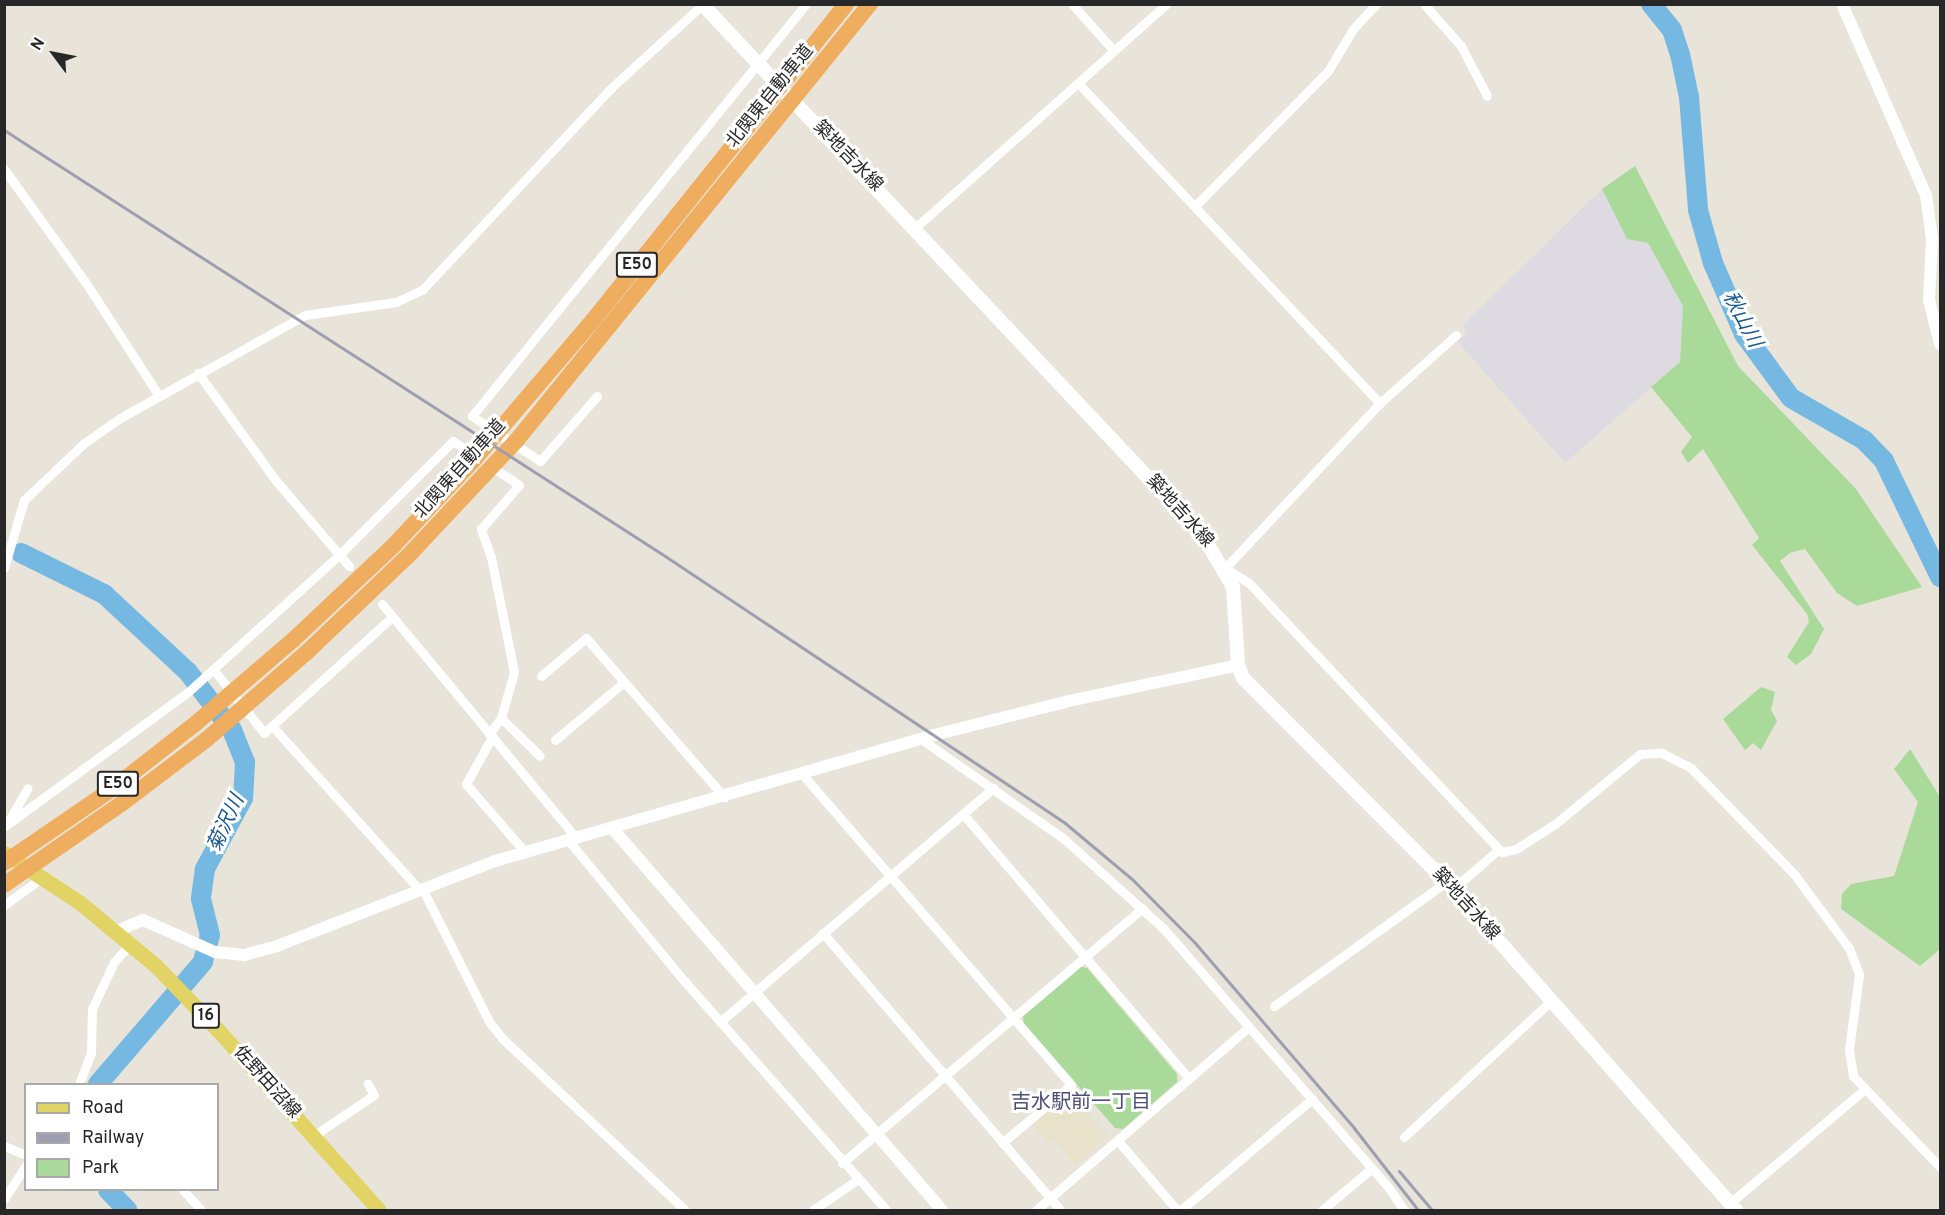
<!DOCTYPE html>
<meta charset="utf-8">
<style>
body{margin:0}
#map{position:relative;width:1945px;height:1215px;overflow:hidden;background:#e8e4d9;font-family:Overpass,"Noto Sans JP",sans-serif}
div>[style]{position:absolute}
.industrial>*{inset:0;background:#dddae1}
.education>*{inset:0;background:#e9e2ca}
.green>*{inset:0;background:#a9da9a}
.river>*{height:20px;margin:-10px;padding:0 10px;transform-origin:10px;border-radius:10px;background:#75b9e2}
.minor>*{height:9px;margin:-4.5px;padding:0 4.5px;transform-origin:4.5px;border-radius:4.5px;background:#fff}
.tertiary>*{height:12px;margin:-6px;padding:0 6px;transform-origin:6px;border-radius:6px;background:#fff}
.secondary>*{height:14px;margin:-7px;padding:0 7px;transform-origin:7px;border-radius:7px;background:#fff}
.primary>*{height:15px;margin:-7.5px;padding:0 7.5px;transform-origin:7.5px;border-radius:7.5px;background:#e2d365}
.motorway>*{height:16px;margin:-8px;padding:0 8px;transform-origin:8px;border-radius:8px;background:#eead5f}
.rail>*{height:3px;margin:-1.5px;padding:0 1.5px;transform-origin:1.5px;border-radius:1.5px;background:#9d9eb0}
span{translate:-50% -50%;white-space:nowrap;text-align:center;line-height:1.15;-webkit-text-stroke:6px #fff;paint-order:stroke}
.shield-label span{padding:2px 4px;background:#fff;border:2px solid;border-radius:4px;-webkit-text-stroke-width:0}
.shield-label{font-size:16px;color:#272727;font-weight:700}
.street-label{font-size:18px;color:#272727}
.water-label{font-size:20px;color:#195689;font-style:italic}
.neighbourhood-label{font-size:20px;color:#4c4f73}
.frame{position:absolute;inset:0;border:6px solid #272727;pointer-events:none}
.legend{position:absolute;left:24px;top:1083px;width:195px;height:108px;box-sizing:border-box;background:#fff;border:2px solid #a9a9a9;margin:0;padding:8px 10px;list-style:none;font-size:18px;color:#272727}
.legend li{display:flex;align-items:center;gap:12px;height:30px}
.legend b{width:30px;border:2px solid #a9a9a9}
.north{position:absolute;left:24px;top:24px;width:60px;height:60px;-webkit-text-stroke:4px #fff;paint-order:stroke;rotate:302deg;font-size:16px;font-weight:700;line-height:24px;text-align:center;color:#272727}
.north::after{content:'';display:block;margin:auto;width:21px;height:27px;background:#272727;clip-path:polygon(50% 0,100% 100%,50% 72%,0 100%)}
</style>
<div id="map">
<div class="industrial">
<div style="clip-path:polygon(1602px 189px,1627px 239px,1648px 243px,1683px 306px,1680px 362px,1565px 463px,1457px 341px,1466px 334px,1463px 325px)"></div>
</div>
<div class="education">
<div style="clip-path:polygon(1066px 1094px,1107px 1135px,1077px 1166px,1054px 1140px,1049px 1143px,1032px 1123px)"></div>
</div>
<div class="green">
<div style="clip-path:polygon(1635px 166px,1738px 366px,1856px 489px,1922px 587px,1857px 606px,1837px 593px,1805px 549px,1790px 553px,1780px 561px,1824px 629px,1811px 654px,1796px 665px,1787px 657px,1809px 622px,1807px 614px,1752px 545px,1759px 538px,1703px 449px,1688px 463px,1681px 452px,1692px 437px,1651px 387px,1680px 362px,1683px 306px,1648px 243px,1627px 239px,1602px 189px)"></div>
<div style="clip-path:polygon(1761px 687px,1775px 692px,1771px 710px,1777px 721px,1761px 750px,1753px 743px,1745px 750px,1723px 719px)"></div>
<div style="clip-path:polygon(1910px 749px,1940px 797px,1940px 949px,1920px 966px,1841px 909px,1842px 894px,1851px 884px,1894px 876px,1918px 802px,1894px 769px)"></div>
<div style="clip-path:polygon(1081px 967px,1087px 968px,1177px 1074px,1177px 1082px,1123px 1129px,1115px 1128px,1024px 1024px,1023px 1016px)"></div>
</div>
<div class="river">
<div style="left:1651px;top:4px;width:33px;rotate:51deg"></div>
<div style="left:1672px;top:30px;width:25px;rotate:72deg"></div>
<div style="left:1680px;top:54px;width:44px;rotate:78.2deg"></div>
<div style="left:1689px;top:97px;width:113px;rotate:85.4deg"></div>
<div style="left:1698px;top:210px;width:55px;rotate:74.2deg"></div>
<div style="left:1713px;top:263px;width:77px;rotate:66.4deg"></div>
<div style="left:1744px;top:334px;width:79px;rotate:53.7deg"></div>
<div style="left:1791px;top:398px;width:84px;rotate:29.9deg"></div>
<div style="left:1864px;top:440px;width:29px;rotate:46deg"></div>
<div style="left:1884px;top:461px;width:129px;rotate:64.2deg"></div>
<div style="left:21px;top:553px;width:93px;rotate:26.3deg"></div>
<div style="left:104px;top:594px;width:115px;rotate:42.9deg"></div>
<div style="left:188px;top:672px;width:73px;rotate:52.8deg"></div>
<div style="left:232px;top:730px;width:35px;rotate:68deg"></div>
<div style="left:245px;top:762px;width:36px;rotate:93deg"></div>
<div style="left:243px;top:798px;width:81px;rotate:118.2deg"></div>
<div style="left:205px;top:869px;width:30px;rotate:98deg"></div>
<div style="left:201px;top:899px;width:37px;rotate:76deg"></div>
<div style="left:210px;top:935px;width:28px;rotate:105deg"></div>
<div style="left:203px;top:962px;width:161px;rotate:130.7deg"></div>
<div style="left:108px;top:1190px;width:28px;rotate:46deg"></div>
</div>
<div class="minor">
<div style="left:1072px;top:4px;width:63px;rotate:48.2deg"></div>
<div style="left:1424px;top:4px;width:56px;rotate:48.6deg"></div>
<div style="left:1461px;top:46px;width:56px;rotate:62.5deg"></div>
<div style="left:1079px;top:84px;width:439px;rotate:46.7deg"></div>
<div style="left:4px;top:169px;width:140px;rotate:54.3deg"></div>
<div style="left:86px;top:283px;width:135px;rotate:57.1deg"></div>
<div style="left:1195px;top:206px;width:190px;rotate:-45.4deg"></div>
<div style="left:1328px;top:71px;width:49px;rotate:-59.2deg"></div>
<div style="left:1353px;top:29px;width:34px;rotate:-47deg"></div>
<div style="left:915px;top:228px;width:336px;rotate:-41.7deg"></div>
<div style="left:1456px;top:335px;width:102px;rotate:138.2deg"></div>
<div style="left:1380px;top:403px;width:226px;rotate:133.2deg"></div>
<div style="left:1225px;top:568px;width:28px;rotate:32deg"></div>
<div style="left:1249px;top:583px;width:369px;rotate:46.8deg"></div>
<div style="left:1502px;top:852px;width:14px;rotate:-12deg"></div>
<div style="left:1516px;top:849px;width:46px;rotate:-32.7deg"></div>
<div style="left:1555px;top:824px;width:110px;rotate:-39.5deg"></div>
<div style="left:1640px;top:754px;width:22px;rotate:-3deg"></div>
<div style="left:1662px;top:753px;width:33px;rotate:27deg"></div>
<div style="left:1691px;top:768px;width:148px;rotate:45.8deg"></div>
<div style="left:1794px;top:874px;width:92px;rotate:53.4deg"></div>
<div style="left:1849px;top:948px;width:28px;rotate:69deg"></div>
<div style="left:1859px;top:974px;width:77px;rotate:97.5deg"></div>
<div style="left:1849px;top:1050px;width:26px;rotate:81deg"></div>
<div style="left:1853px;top:1076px;width:126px;rotate:46.3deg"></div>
<div style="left:198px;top:373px;width:135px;rotate:54.1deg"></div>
<div style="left:277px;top:482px;width:111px;rotate:49.4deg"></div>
<div style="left:597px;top:396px;width:86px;rotate:131.2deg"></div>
<div style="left:540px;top:461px;width:82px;rotate:-146.5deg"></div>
<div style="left:472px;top:416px;width:530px;rotate:-50.97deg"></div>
<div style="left:4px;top:568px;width:71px;rotate:-73.6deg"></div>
<div style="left:24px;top:500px;width:81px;rotate:-43.5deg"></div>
<div style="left:83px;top:444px;width:45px;rotate:-35.1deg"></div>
<div style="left:120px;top:418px;width:212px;rotate:-29.1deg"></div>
<div style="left:305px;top:315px;width:92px;rotate:-8.1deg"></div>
<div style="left:396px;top:302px;width:29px;rotate:-25deg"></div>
<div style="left:422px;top:290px;width:277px;rotate:-46.9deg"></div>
<div style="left:611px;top:88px;width:123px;rotate:-42.4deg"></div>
<div style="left:382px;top:604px;width:304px;rotate:50.3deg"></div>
<div style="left:213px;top:669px;width:82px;rotate:51.4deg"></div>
<div style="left:264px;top:733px;width:173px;rotate:-42.2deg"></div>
<div style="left:541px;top:676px;width:59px;rotate:-40.2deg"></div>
<div style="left:586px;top:638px;width:211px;rotate:49deg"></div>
<div style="left:501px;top:718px;width:54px;rotate:44.3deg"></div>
<div style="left:273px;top:727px;width:218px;rotate:48deg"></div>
<div style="left:489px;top:734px;width:20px;rotate:-53deg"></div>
<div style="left:501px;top:718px;width:48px;rotate:-74.2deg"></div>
<div style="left:514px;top:672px;width:117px;rotate:-101.3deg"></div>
<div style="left:491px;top:557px;width:30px;rotate:-110deg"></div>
<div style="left:481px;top:529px;width:58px;rotate:-49.2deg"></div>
<div style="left:519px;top:485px;width:36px;rotate:-146deg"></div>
<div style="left:492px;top:737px;width:54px;rotate:119deg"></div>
<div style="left:466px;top:784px;width:90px;rotate:49.1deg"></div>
<div style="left:921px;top:739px;width:173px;rotate:34.9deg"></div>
<div style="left:1063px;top:838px;width:135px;rotate:42deg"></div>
<div style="left:1163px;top:928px;width:344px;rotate:49deg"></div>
<div style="left:1389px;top:1188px;width:27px;rotate:56deg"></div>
<div style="left:555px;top:740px;width:90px;rotate:-40deg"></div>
<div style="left:802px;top:774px;width:411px;rotate:49.1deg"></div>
<div style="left:1071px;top:1085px;width:90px;rotate:140deg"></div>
<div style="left:963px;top:814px;width:348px;rotate:49.5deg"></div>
<div style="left:8px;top:822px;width:39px;rotate:-60deg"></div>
<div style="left:5px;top:826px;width:227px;rotate:-36.2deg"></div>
<div style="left:188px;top:692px;width:204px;rotate:-42.2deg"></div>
<div style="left:339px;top:555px;width:161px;rotate:-45deg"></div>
<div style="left:453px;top:441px;width:30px;rotate:34deg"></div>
<div style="left:568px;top:840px;width:176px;rotate:50.5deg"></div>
<div style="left:680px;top:976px;width:312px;rotate:48.6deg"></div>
<div style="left:422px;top:888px;width:151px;rotate:63.3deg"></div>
<div style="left:490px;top:1023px;width:22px;rotate:51deg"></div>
<div style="left:504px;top:1040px;width:248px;rotate:43.2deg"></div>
<div style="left:1453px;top:889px;width:60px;rotate:-40.9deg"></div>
<div style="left:4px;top:905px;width:48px;rotate:-35.7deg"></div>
<div style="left:823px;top:933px;width:365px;rotate:49.4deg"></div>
<div style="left:1274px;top:1006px;width:212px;rotate:-35.8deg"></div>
<div style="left:720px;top:1022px;width:360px;rotate:-40.6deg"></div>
<div style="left:79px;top:1084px;width:34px;rotate:-69deg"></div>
<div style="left:91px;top:1052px;width:43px;rotate:-88.7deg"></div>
<div style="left:92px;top:1009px;width:52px;rotate:-64.9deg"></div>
<div style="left:114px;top:962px;width:25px;rotate:-48deg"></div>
<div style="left:313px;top:1136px;width:73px;rotate:-33.9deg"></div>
<div style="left:374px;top:1095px;width:13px;rotate:-119deg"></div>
<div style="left:1404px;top:1137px;width:200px;rotate:-42.8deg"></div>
<div style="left:1118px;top:1141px;width:91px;rotate:49.5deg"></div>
<div style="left:4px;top:1146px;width:24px;rotate:22deg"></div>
<div style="left:842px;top:1163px;width:394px;rotate:-40.3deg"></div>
<div style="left:183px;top:1190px;width:27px;rotate:48deg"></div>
<div style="left:4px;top:1199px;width:40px;rotate:-57.1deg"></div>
<div style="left:1730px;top:1203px;width:177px;rotate:-40.2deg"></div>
<div style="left:813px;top:1210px;width:53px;rotate:-34.3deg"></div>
<div style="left:1036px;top:1210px;width:281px;rotate:-40.7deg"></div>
<div style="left:1181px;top:1210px;width:172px;rotate:-40.3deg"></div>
<div style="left:1322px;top:1210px;width:65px;rotate:-40deg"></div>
</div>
<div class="tertiary">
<div style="left:1842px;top:4px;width:209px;rotate:66.3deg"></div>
<div style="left:1926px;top:195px;width:44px;rotate:82.2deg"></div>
<div style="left:1932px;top:239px;width:61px;rotate:92.8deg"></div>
<div style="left:1929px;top:300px;width:45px;rotate:76deg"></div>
<div style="left:613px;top:829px;width:503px;rotate:49.19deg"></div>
<div style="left:117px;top:931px;width:28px;rotate:-23deg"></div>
<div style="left:143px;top:920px;width:79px;rotate:24deg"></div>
<div style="left:215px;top:952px;width:29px;rotate:6deg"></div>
<div style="left:244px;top:955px;width:34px;rotate:-15deg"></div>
<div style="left:277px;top:946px;width:234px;rotate:-21.3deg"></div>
<div style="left:495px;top:861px;width:457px;rotate:-16deg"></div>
<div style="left:934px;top:735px;width:139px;rotate:-14.1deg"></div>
<div style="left:1069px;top:701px;width:173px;rotate:-12deg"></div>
</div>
<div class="secondary">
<div style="left:702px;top:4px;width:731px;rotate:46.72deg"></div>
<div style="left:1203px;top:536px;width:59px;rotate:59.5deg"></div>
<div style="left:1233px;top:587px;width:78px;rotate:86.3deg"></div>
<div style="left:1238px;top:665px;width:14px;rotate:69deg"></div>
<div style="left:1243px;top:678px;width:298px;rotate:45.1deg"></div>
<div style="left:1453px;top:889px;width:428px;rotate:48.6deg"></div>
</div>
<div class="primary">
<div style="left:4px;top:853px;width:90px;rotate:33.2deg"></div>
<div style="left:79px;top:902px;width:100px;rotate:39.7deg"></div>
<div style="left:156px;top:966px;width:88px;rotate:45.9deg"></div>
<div style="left:217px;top:1029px;width:243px;rotate:48.2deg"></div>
</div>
<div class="motorway">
<div style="left:4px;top:863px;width:131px;rotate:-34.4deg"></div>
<div style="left:112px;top:789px;width:105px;rotate:-38.1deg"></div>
<div style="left:195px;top:724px;width:129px;rotate:-40.6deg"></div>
<div style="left:293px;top:640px;width:139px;rotate:-43.2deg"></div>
<div style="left:394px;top:545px;width:114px;rotate:-46.8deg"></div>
<div style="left:472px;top:462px;width:188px;rotate:-49.5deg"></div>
<div style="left:594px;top:319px;width:403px;rotate:-51.3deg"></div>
<div style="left:4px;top:885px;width:146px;rotate:-34.7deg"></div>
<div style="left:124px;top:802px;width:104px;rotate:-37.2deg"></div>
<div style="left:207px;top:739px;width:131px;rotate:-41deg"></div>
<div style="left:306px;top:653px;width:141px;rotate:-43.6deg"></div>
<div style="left:408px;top:556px;width:159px;rotate:-46.8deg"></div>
<div style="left:517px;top:440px;width:561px;rotate:-51.01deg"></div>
</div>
<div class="rail">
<div style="left:4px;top:130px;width:786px;rotate:32.8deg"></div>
<div style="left:665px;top:556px;width:481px;rotate:33.7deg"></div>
<div style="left:1065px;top:823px;width:87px;rotate:39.9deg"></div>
<div style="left:1132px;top:879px;width:91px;rotate:45.4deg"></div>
<div style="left:1196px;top:944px;width:243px;rotate:49.3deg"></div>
<div style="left:1354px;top:1128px;width:104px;rotate:52deg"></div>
<div style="left:1399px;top:1171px;width:51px;rotate:49.8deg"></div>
</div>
<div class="shield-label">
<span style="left:637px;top:265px">E50</span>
<span style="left:118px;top:784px">E50</span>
<span style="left:206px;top:1016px">16</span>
</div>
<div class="street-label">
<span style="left:771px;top:97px;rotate:-51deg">北関東自動車道</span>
<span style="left:847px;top:157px;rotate:46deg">築地吉水線</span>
<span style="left:461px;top:470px;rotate:-48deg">北関東自動車道</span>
<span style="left:1179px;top:512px;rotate:48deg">築地吉水線</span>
<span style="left:1465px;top:905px;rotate:48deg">築地吉水線</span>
<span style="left:266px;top:1083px;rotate:48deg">佐野田沼線</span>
</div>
<div class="water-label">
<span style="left:1741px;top:320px;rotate:62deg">秋山川</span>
<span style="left:227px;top:824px;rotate:-65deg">菊沢川</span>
</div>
<div class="neighbourhood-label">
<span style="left:1081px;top:1103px">吉水駅前一丁目</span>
</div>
<div class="frame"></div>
<ul class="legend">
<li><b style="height:8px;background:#e2d365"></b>Road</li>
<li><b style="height:8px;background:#9d9eb0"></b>Railway</li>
<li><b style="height:16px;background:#a9da9a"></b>Park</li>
</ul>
<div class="north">N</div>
</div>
